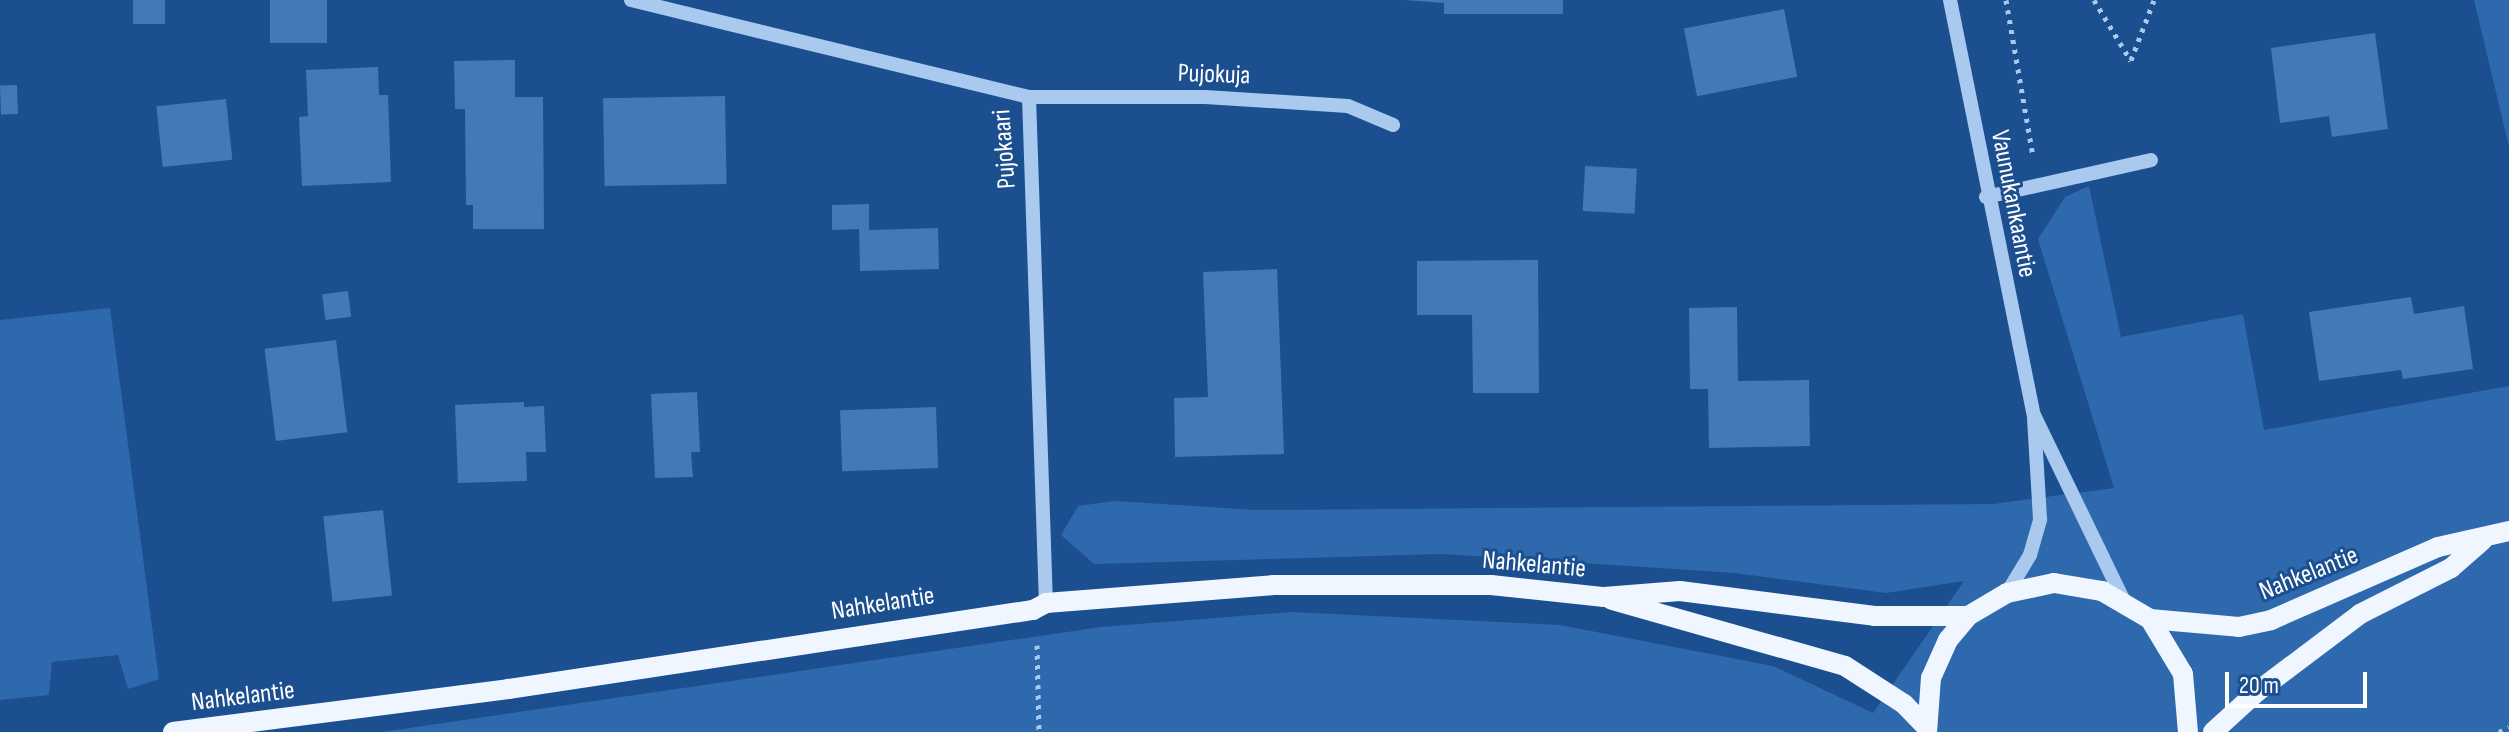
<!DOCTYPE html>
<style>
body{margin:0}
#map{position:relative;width:2509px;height:732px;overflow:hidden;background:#1b4f8f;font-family:"Sofia Sans Condensed",sans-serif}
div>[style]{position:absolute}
.green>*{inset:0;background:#2e69ad}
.building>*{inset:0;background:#4478b7;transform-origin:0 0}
.path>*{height:5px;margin-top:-2.5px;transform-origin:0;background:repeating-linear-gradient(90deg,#a9c9ee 0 4px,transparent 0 10px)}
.minor>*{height:14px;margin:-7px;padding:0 7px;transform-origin:7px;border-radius:7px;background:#a9c9ee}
.major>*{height:20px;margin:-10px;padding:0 10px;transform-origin:10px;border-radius:10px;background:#f0f6ff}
span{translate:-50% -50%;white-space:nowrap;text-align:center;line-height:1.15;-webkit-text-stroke:6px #1b4f8f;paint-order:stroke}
.street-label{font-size:26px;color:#fff}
.scale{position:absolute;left:2225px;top:672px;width:142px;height:36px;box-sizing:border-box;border:4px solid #fff;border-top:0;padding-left:10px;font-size:24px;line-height:28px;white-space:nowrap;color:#fff;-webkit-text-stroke:6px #1b4f8f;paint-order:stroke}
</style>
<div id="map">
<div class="green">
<div style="clip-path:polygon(2474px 0,2509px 0,2509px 147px)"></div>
<div style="clip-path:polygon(2089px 186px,2121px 337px,2243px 314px,2264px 430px,2509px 386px,2509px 732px,382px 732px,1101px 627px,1292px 612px,1560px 625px,1773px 666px,1873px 713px,1964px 581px,1886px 593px,1735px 573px,1442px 554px,1094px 564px,1061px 535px,1078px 506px,1115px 501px,1256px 510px,1993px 504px,2114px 488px,2038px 239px,2065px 197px)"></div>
<div style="clip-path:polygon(110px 308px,159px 679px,128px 689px,118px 655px,52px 662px,49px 695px,0 700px,0 320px)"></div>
</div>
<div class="building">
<div style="left:133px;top:0;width:32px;height:24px"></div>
<div style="left:270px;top:0;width:57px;height:43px"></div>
<div style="clip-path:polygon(1404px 0,1563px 0,1563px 14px,1444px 14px,1444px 3px)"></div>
<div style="left:1784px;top:9px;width:69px;height:102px;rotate:79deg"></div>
<div style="clip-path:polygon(2375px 33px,2388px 129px,2332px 137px,2329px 116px,2280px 123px,2271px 48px)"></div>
<div style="clip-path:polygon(515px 60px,515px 97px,543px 97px,544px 229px,473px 229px,473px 205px,466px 205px,465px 109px,455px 109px,454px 61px)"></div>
<div style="clip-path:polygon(378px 67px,379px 95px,388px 95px,391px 182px,302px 186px,299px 117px,308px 116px,306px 70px)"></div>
<div style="left:17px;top:85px;width:29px;height:17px;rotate:88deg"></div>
<div style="left:725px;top:96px;width:88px;height:122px;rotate:89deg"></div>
<div style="left:226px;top:99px;width:61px;height:70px;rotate:84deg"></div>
<div style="left:1585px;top:166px;width:52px;height:45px;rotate:3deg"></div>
<div style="clip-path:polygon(869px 204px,869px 230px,938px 228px,939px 269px,860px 271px,859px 229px,832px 230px,832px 205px)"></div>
<div style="clip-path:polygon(1538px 260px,1539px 393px,1473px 393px,1472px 315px,1417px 315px,1417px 261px)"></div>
<div style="clip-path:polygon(1277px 269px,1284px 454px,1175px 457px,1174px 398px,1208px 397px,1203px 272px)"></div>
<div style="left:348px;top:291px;width:26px;height:26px;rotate:83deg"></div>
<div style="clip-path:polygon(2411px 297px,2414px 314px,2464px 306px,2473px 369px,2403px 379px,2401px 370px,2319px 381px,2309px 312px)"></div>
<div style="clip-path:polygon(1737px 307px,1738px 381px,1809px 380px,1810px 446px,1709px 448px,1708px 389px,1690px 389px,1689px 308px)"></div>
<div style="left:336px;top:340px;width:93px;height:72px;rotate:83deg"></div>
<div style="clip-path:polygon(697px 392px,700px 452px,691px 452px,693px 477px,655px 478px,651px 394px)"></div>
<div style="clip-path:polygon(524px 402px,524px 407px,544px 406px,546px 452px,526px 452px,527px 481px,458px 483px,455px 405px)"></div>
<div style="left:936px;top:407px;width:61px;height:96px;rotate:88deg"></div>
<div style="left:383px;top:510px;width:86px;height:60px;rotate:84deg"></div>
</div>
<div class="path">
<div style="left:2006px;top:0;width:159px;rotate:80.2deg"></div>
<div style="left:2094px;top:0;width:71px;rotate:58.8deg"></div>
<div style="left:2131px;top:60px;width:64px;rotate:-69deg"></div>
<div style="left:1037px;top:645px;width:87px;rotate:88.7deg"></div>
<div style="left:2499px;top:732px;width:11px;rotate:-27deg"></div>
</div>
<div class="minor">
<div style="left:631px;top:0;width:410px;rotate:13.7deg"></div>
<div style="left:1029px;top:97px;width:506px;rotate:88.08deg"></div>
<div style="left:1950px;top:0;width:423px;rotate:78.6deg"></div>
<div style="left:2034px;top:415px;width:207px;rotate:64.2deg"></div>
<div style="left:1029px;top:97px;width:176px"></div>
<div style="left:1205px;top:97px;width:143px;rotate:3.6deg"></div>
<div style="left:1348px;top:106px;width:49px;rotate:22.9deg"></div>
<div style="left:1986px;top:197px;width:169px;rotate:-12.6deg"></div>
<div style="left:2007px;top:593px;width:44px;rotate:-58.8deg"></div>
<div style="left:2030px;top:555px;width:37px;rotate:-74deg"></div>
<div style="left:2040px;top:519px;width:100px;rotate:-93.4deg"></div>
</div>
<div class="major">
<div style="left:1612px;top:600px;width:242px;rotate:15.8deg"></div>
<div style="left:1845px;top:666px;width:70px;rotate:32.8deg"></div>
<div style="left:1904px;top:704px;width:33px;rotate:46deg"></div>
<div style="left:2150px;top:619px;width:89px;rotate:5.1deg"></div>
<div style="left:2239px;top:627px;width:33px;rotate:-12deg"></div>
<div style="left:2271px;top:620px;width:182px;rotate:-23.6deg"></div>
<div style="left:2438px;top:547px;width:73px;rotate:-12.7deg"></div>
<div style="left:173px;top:732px;width:338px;rotate:-7.3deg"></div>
<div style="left:508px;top:689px;width:531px;rotate:-8.56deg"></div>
<div style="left:1033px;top:610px;width:15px;rotate:-28deg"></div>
<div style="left:1046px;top:603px;width:228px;rotate:-4.5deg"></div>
<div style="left:1273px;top:585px;width:218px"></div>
<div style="left:1491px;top:585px;width:114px;rotate:6.1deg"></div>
<div style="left:1604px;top:597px;width:76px;rotate:-4.5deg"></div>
<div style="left:1680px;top:591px;width:196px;rotate:7.3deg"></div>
<div style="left:1874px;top:616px;width:94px"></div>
<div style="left:1927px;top:732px;width:54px;rotate:-85.8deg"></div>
<div style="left:1931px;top:678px;width:42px;rotate:-65.9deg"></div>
<div style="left:1948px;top:640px;width:31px;rotate:-50deg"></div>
<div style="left:1968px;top:616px;width:45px;rotate:-30.5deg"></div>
<div style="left:2007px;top:593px;width:48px;rotate:-12deg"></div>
<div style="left:2054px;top:583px;width:49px;rotate:9.5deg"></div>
<div style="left:2102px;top:591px;width:56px;rotate:30.3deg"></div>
<div style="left:2150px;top:619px;width:64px;rotate:59deg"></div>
<div style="left:2183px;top:674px;width:58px;rotate:85.1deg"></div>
<div style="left:2213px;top:732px;width:61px;rotate:-42.3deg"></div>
<div style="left:2258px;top:691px;width:128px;rotate:-37deg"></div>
<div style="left:2360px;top:614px;width:102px;rotate:-26.8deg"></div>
<div style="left:2451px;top:568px;width:41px;rotate:-41.1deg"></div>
</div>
<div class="street-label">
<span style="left:1214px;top:75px;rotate:2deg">Pujokuja</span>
<span style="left:1005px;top:149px;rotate:-94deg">Pujokaari</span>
<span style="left:2013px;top:204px;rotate:79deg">Vaunukankaantie</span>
<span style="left:1534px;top:565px;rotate:5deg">Nahkelantie</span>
<span style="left:2309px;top:574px;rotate:-22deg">Nahkelantie</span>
<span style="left:883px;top:604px;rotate:-9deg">Nahkelantie</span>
<span style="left:243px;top:697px;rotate:-7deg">Nahkelantie</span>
</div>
<div class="scale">20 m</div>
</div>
